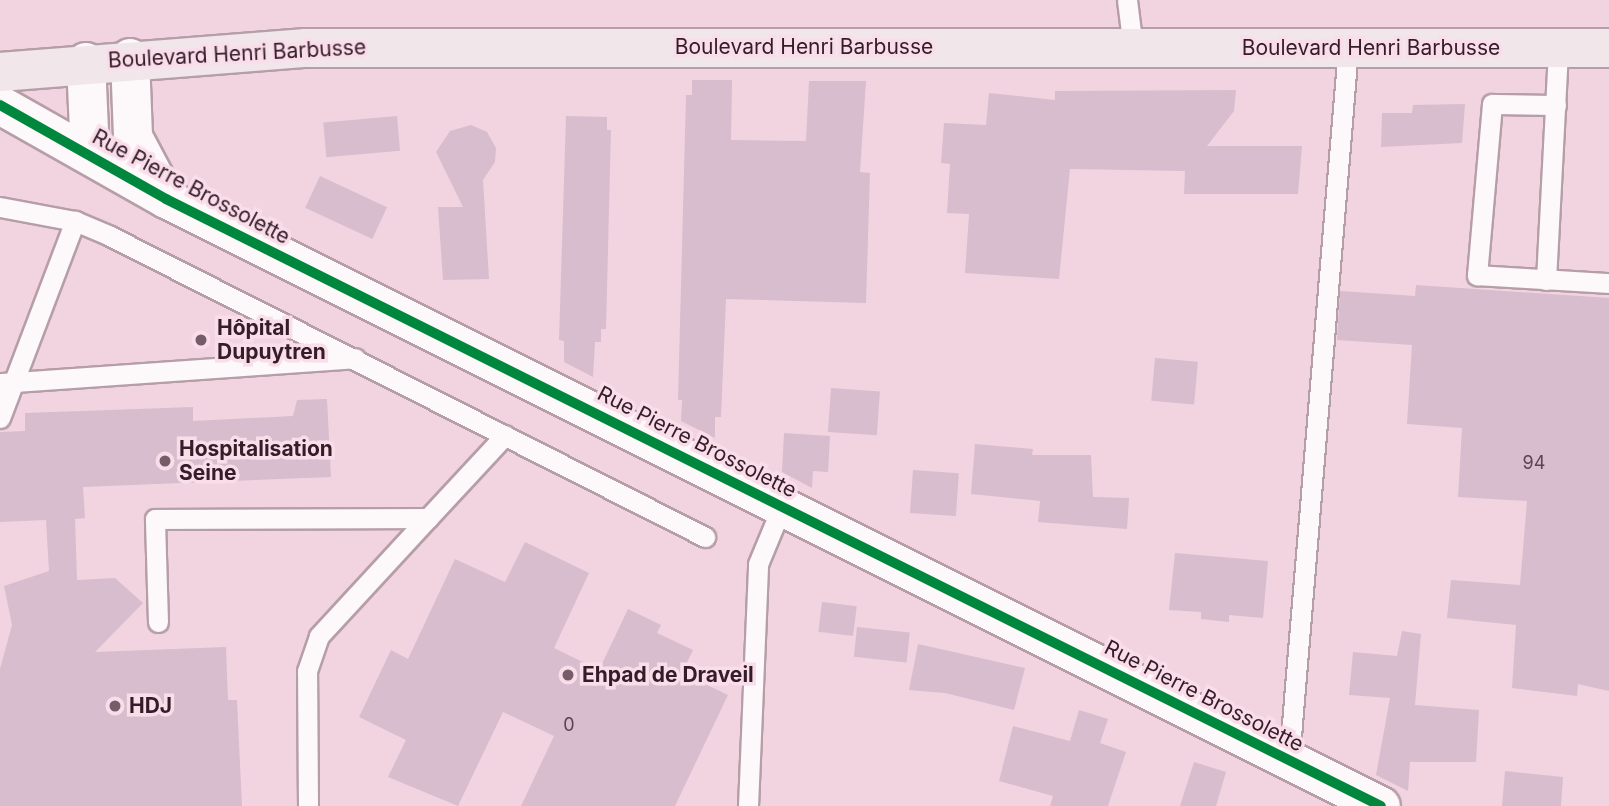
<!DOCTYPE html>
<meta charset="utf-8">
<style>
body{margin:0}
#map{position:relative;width:1609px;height:806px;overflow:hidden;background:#f1d4e0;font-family:Inter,sans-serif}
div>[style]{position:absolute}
.building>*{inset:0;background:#d7bdcd;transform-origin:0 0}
.roads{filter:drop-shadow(2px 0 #b69ea8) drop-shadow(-2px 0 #b69ea8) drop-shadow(0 2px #b69ea8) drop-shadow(0 -2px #b69ea8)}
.service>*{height:19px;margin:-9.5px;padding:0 9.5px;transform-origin:9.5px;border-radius:9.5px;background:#fdf9fa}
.tertiary>*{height:38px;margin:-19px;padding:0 19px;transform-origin:19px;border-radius:19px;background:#fdf9fa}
.primary>*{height:38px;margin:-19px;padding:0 19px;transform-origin:19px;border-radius:19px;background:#f1e7eb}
.cycleway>*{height:10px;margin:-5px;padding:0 5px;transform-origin:5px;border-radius:5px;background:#00873e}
.dots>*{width:19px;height:19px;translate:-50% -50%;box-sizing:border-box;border:4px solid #f9dee9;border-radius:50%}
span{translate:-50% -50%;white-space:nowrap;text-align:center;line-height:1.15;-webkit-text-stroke:7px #f9dee9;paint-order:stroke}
.number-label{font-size:18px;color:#5d4451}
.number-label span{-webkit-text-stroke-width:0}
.street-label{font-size:21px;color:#341c28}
.poi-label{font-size:21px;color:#341c28;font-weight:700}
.left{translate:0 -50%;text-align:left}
</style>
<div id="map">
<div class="building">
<div style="clip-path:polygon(692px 80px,732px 80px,731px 140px,806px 141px,809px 81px,866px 81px,860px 172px,870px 173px,866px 303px,726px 299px,721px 417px,715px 417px,715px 438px,681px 421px,682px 400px,678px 400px,686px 95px,692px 95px)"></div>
<div style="clip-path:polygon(1236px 90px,1234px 111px,1207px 146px,1302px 146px,1298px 194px,1184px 194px,1185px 171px,1070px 169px,1059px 279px,965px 273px,969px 214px,947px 213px,950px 164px,941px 163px,944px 123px,986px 125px,989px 93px,1055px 100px,1055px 91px)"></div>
<div style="clip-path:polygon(1465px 104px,1462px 143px,1381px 147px,1382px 113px,1412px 113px,1413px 105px)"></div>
<div style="left:397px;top:116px;width:35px;height:74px;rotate:85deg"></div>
<div style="clip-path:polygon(566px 116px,607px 117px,607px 130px,611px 130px,606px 329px,601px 329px,601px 342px,595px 342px,593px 377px,564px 362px,564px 341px,559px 340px)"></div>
<div style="clip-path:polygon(471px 125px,487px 132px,496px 148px,495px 162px,483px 180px,489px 279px,443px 280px,438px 207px,463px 207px,436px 152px,450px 131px)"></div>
<div style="left:320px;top:176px;width:74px;height:35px;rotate:25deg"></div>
<div style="clip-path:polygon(1416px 285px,1609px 298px,1609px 691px,1578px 684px,1577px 696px,1512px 688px,1516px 625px,1447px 618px,1451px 580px,1520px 585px,1527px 501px,1458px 497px,1462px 428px,1407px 424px,1412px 345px,1337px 340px,1340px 291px,1415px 296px)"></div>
<div style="left:1155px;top:358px;width:43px;height:43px;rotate:5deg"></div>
<div style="left:831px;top:388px;width:49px;height:44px;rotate:4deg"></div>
<div style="clip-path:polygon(327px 399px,331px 477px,83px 487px,85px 518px,75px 519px,77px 580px,115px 578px,143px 603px,95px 652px,226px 647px,228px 700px,237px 700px,242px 806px,0 806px,0 669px,12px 625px,4px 586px,49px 571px,46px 520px,0 522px,0 432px,25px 431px,25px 413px,193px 407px,193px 421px,293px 416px,297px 400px)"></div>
<div style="clip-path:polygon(784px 433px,830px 436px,828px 472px,813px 471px,812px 488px,782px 472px)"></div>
<div style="clip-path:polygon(975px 444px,1033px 449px,1032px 455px,1091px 455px,1093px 497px,1129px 498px,1127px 529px,1038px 522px,1040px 501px,971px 494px)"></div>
<div style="left:913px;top:470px;width:46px;height:43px;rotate:4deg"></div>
<div style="clip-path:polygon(525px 542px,589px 573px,554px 648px,599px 670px,628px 609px,661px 625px,657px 633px,693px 650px,682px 673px,728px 695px,675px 806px,521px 806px,554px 736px,503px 712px,458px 806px,388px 777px,406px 740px,359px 717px,391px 650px,408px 659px,455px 559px,505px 582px)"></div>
<div style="clip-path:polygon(1175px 553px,1268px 561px,1263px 618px,1229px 615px,1229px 622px,1201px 619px,1201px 612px,1169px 610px)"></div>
<div style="left:822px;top:602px;width:35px;height:30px;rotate:7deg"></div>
<div style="left:857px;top:627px;width:53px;height:30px;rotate:6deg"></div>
<div style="clip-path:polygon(1402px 631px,1421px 634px,1415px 705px,1479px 710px,1476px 762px,1410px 762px,1408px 791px,1376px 775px,1390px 698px,1349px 695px,1353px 652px,1397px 656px)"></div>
<div style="clip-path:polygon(918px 644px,1025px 668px,1014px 710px,945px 693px,909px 690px)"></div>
<div style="clip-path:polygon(1079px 710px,1108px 719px,1100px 743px,1126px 752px,1108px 806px,1050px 806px,1053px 796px,999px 781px,1013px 726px,1070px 741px)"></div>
<div style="clip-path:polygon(1194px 762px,1226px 772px,1216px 806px,1180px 806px)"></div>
<div style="clip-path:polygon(1505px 771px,1563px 777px,1561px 806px,1502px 806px)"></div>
</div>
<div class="roads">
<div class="service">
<div style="left:1127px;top:0;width:48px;rotate:82.9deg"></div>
<div style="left:1556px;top:105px;width:64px;rotate:-179.1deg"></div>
<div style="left:1492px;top:104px;width:172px;rotate:95deg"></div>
<div style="left:1477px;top:275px;width:132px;rotate:3.5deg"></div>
<div style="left:0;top:207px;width:76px;rotate:10.6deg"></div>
<div style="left:75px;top:221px;width:38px;rotate:23deg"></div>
<div style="left:110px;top:236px;width:667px;rotate:26.83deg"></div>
<div style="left:1546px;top:280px;width:232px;rotate:-87deg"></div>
<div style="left:0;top:383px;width:356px;rotate:-4deg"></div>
<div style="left:0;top:418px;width:211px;rotate:-69.2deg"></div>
<div style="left:158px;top:622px;width:103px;rotate:-91.7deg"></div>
<div style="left:155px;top:519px;width:273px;rotate:-0.2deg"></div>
<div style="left:428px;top:518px;width:113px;rotate:-47.1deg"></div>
<div style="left:1289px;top:760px;width:714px;rotate:-85.26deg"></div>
<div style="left:308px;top:806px;width:135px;rotate:-90.4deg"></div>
<div style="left:307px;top:671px;width:37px;rotate:-71deg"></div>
<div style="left:319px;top:636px;width:161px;rotate:-47.3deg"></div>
<div style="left:748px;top:806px;width:242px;rotate:-87.6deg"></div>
<div style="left:758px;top:564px;width:63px;rotate:-67.5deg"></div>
</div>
<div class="tertiary">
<div style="left:130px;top:58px;width:79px;rotate:87.8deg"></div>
<div style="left:133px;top:137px;width:70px;rotate:62deg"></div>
<div style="left:86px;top:62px;width:93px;rotate:87.5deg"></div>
<div style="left:0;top:105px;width:191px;rotate:29.5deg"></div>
<div style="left:166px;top:199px;width:1358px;rotate:26.55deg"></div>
</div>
<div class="primary">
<div style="left:0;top:72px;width:307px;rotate:-4.5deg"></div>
<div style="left:306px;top:48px;width:1303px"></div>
</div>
</div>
<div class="cycleway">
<div style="left:0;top:105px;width:191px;rotate:29.5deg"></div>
<div style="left:166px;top:199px;width:1358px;rotate:26.55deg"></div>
</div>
<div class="dots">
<div style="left:201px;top:340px;background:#765c68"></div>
<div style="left:165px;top:461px;background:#765c68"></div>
<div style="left:568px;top:675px;background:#765c68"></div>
<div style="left:115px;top:706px;background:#765c68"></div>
</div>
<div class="number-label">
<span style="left:1534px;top:463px">94</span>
<span style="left:569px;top:725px">0</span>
</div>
<div class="street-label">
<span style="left:804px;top:47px">Boulevard Henri Barbusse</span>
<span style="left:1371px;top:48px">Boulevard Henri Barbusse</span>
<span style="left:237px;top:54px;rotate:-3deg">Boulevard Henri Barbusse</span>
<span style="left:191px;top:187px;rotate:28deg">Rue Pierre Brossolette</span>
<span style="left:697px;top:442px;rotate:27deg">Rue Pierre Brossolette</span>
<span style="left:1204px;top:696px;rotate:27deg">Rue Pierre Brossolette</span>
</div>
<div class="poi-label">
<span class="left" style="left:217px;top:340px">Hôpital<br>Dupuytren</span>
<span class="left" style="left:179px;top:461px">Hospitalisation<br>Seine</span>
<span class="left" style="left:582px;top:675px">Ehpad de Draveil</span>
<span class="left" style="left:129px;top:706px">HDJ</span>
</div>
</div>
